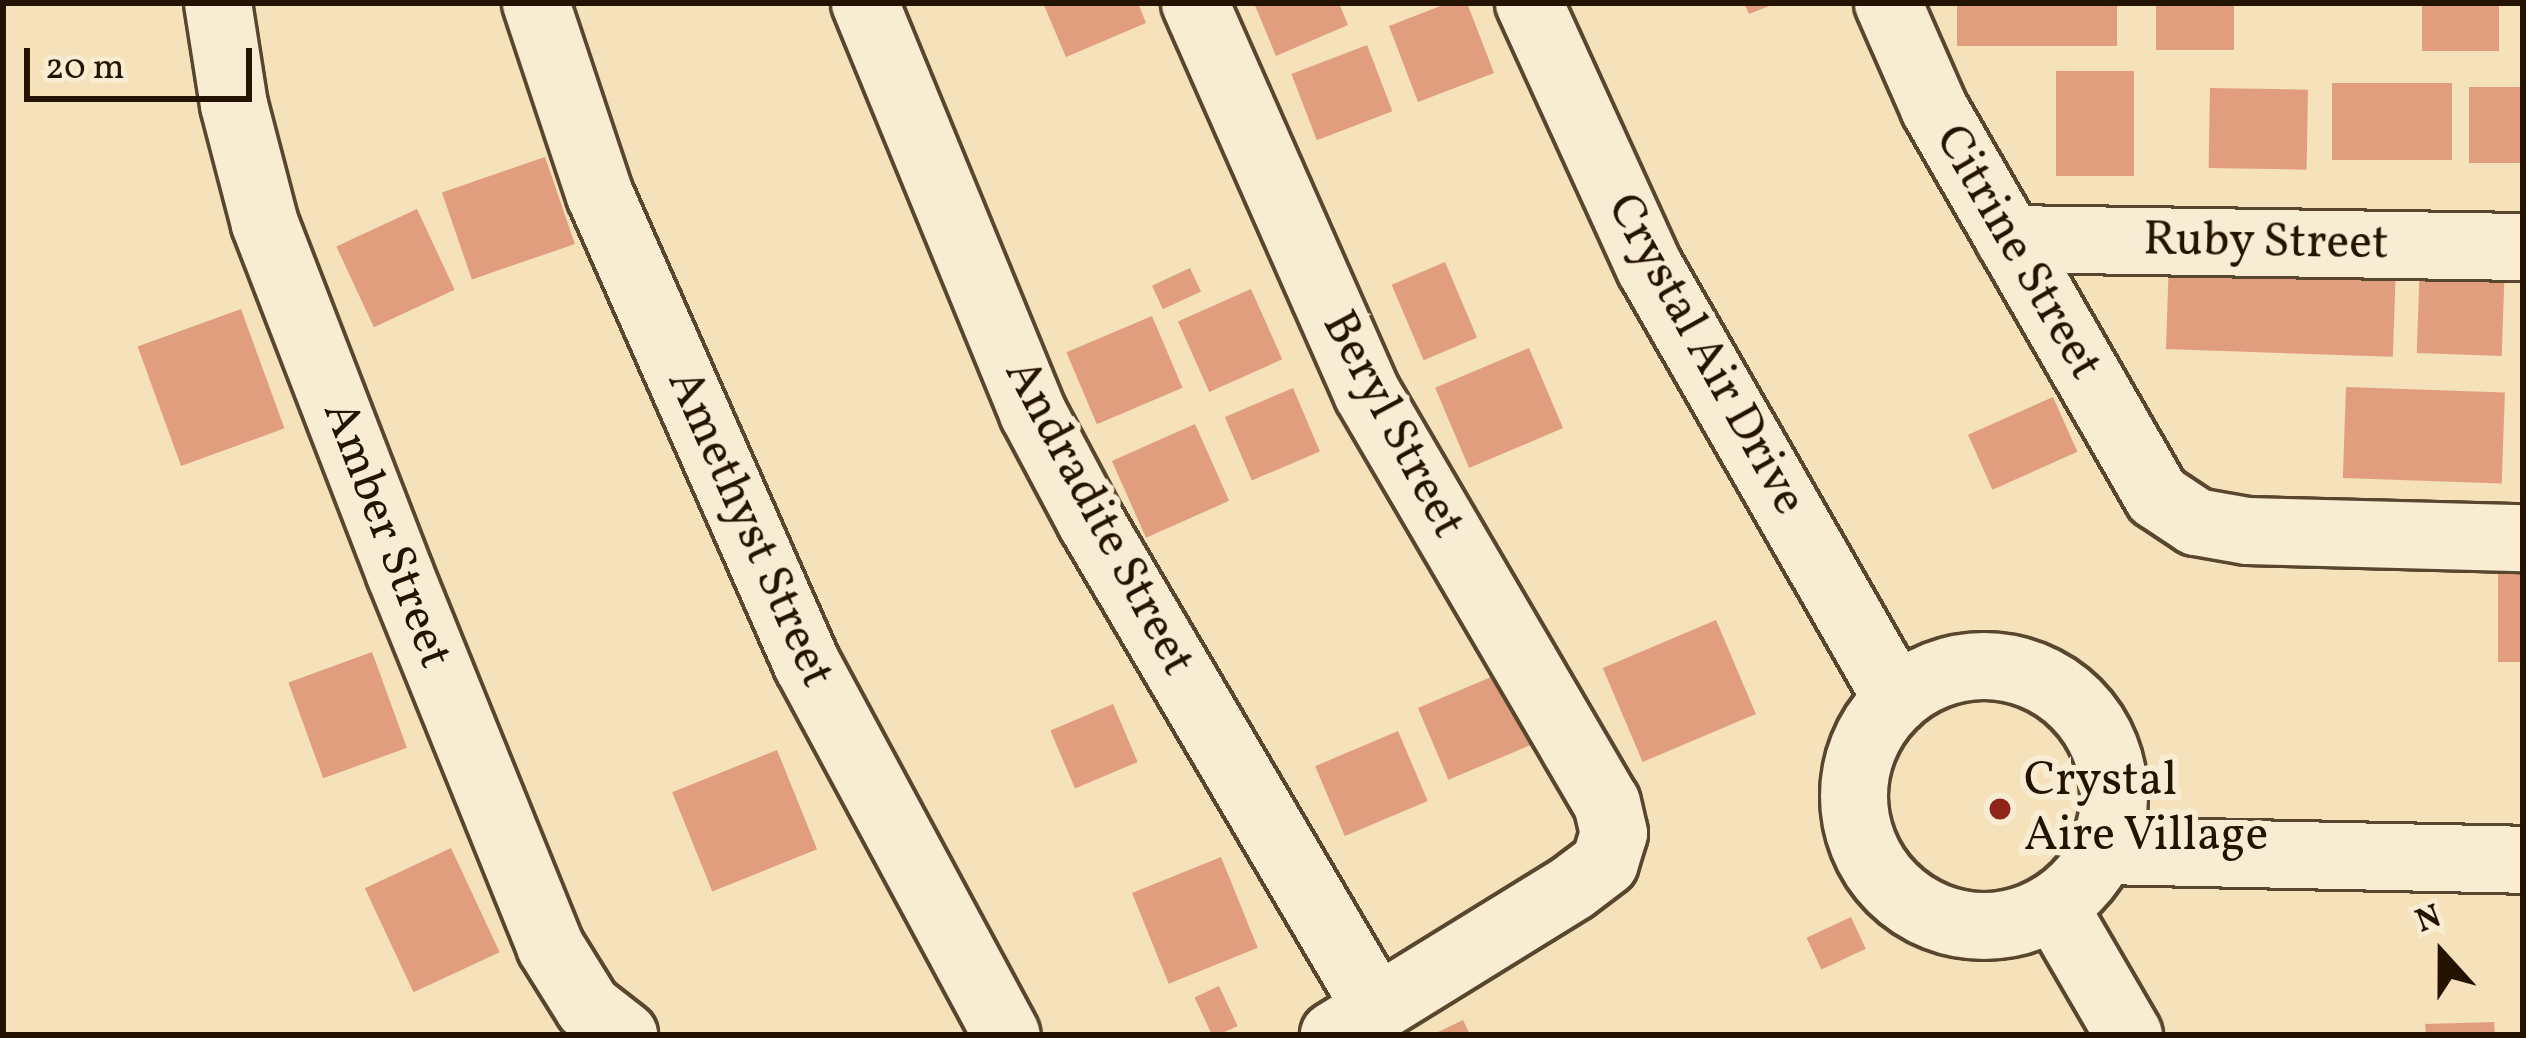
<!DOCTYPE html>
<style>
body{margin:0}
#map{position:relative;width:2526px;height:1038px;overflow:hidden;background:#f5e1ba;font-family:Vollkorn,serif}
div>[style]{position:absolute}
.building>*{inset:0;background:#e19e7f;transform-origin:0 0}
.roads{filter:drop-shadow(3px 0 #58462e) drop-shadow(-3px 0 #58462e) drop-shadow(0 3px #58462e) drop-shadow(0 -3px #58462e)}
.minor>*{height:66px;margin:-33px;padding:0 33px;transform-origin:33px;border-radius:33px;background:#f8ecd2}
.minor>.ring{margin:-33px;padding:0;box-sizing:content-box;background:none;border:66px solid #f8ecd2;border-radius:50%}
.dots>*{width:33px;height:33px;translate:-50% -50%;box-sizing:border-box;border:6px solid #f8ecd2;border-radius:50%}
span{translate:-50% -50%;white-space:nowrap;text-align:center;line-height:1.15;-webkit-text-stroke:12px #f8ecd2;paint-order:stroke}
.street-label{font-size:48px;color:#241300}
.poi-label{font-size:48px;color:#241300}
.left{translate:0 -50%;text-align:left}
.frame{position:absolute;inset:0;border:6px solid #241300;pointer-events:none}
.north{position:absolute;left:2382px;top:894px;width:120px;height:120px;-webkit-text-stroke:9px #f8ecd2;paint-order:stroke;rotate:339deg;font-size:33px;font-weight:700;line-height:48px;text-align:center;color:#241300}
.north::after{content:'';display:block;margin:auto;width:42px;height:54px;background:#241300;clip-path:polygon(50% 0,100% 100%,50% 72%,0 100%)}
.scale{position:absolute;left:24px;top:48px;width:228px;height:54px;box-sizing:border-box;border:6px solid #241300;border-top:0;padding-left:15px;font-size:36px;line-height:42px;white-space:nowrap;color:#241300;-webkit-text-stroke:9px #f8ecd2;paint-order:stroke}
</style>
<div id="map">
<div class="building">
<div style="clip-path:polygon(1043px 3px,1138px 3px,1146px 23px,1066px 57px)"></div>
<div style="clip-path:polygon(1254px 3px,1339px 3px,1348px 25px,1276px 56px)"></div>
<div style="clip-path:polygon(1448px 3px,1467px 3px,1494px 73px,1418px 102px,1389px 26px)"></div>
<div style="clip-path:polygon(1744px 3px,1777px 3px,1749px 14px)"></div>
<div style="left:1957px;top:3px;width:160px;height:43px"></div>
<div style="left:2156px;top:3px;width:78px;height:47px"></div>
<div style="left:2422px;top:3px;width:77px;height:48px"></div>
<div style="left:1367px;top:45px;width:71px;height:81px;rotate:69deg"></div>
<div style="left:2134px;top:71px;width:105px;height:78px;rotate:90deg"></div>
<div style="left:2332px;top:83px;width:120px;height:77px"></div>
<div style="left:2469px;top:87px;width:54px;height:76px"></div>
<div style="left:2210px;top:88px;width:98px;height:80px;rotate:1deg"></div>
<div style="left:545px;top:157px;width:92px;height:109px;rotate:71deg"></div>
<div style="left:417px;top:209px;width:89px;height:89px;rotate:65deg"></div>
<div style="left:2420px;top:260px;width:85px;height:93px;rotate:2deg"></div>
<div style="left:2169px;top:261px;width:227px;height:88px;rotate:2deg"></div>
<div style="left:1445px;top:262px;width:82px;height:58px;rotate:67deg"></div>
<div style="left:1190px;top:268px;width:26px;height:42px;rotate:65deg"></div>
<div style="left:1251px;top:289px;width:77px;height:80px;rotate:66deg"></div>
<div style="left:241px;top:309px;width:127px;height:110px;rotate:70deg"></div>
<div style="left:1152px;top:316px;width:78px;height:93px;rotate:67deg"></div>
<div style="left:1529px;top:348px;width:87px;height:102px;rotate:67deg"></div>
<div style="left:2346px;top:387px;width:159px;height:91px;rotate:2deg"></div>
<div style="left:1293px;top:388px;width:69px;height:74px;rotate:67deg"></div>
<div style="left:2053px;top:397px;width:60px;height:93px;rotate:66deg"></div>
<div style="left:1195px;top:424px;width:84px;height:91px;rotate:66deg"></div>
<div style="left:2523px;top:571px;width:91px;height:25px;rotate:90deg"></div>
<div style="left:1716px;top:620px;width:102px;height:123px;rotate:67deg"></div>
<div style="left:372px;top:652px;width:102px;height:89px;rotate:70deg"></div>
<div style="left:1510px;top:669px;width:78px;height:100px;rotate:67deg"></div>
<div style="left:1113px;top:704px;width:63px;height:68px;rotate:67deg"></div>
<div style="left:1398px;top:731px;width:76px;height:90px;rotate:67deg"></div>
<div style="left:777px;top:750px;width:107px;height:113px;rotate:68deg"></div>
<div style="left:451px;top:848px;width:115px;height:95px;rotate:65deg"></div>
<div style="left:1221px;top:857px;width:98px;height:96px;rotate:68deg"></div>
<div style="left:1851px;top:917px;width:35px;height:49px;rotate:65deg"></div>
<div style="left:1219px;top:986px;width:44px;height:27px;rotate:65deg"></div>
<div style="clip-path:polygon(1463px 1020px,1470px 1035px,1432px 1035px)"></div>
<div style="clip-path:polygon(2494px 1022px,2495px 1035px,2426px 1035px,2425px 1024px)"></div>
</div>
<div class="roads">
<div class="minor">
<div style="left:218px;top:3px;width:103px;rotate:81.1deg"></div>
<div style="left:234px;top:105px;width:123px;rotate:75.4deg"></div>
<div style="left:265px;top:224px;width:375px;rotate:68.9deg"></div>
<div style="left:400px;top:574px;width:401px;rotate:68deg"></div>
<div style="left:550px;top:946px;width:72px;rotate:58.1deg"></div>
<div style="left:588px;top:1007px;width:46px;rotate:37.9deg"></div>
<div style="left:536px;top:3px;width:202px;rotate:71.6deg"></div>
<div style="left:600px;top:195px;width:513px;rotate:66.19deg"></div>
<div style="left:807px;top:664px;width:421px;rotate:61.7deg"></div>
<div style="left:865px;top:3px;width:443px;rotate:67.7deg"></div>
<div style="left:1033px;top:413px;width:123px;rotate:62deg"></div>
<div style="left:1091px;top:522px;width:565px;rotate:59.58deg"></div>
<div style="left:1195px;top:3px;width:426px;rotate:66.2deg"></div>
<div style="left:1367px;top:393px;width:475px;rotate:59.7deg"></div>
<div style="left:1607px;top:803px;width:31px;rotate:77deg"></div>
<div style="left:1614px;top:833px;width:31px;rotate:107deg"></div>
<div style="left:1605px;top:863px;width:41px;rotate:142.9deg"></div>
<div style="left:1572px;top:888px;width:280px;rotate:148.3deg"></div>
<div style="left:1529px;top:3px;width:291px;rotate:65.5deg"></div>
<div style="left:1650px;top:268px;width:497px;rotate:60.2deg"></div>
<div style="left:1888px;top:3px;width:115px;rotate:66.3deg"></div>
<div style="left:1934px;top:108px;width:448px;rotate:60.1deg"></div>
<div style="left:2157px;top:496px;width:47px;rotate:33.7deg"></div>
<div style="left:2196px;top:522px;width:52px;rotate:10deg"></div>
<div style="left:2247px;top:531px;width:276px;rotate:1.5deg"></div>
<div style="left:2009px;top:239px;width:514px;rotate:0.89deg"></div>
<div class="ring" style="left:1854px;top:666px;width:194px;height:194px"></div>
<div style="left:2103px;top:851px;width:420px;rotate:1.2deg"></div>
<div style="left:2054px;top:906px;width:149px;rotate:59.8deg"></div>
</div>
</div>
<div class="dots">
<div style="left:2000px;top:809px;background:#8f2418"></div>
</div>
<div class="street-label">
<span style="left:2266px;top:243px;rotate:1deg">Ruby Street</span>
<span style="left:2017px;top:253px;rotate:60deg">Citrine Street</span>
<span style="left:1705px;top:355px;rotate:61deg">Crystal Air Drive</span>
<span style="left:1392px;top:425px;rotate:62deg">Beryl Street</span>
<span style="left:1098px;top:518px;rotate:62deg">Andradite Street</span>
<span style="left:749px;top:529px;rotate:66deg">Amethyst Street</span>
<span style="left:386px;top:535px;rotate:69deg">Amber Street</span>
</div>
<div class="poi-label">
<span class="left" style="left:2024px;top:809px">Crystal<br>Aire Village</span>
</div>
<div class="frame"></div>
<div class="north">N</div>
<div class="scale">20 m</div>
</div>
